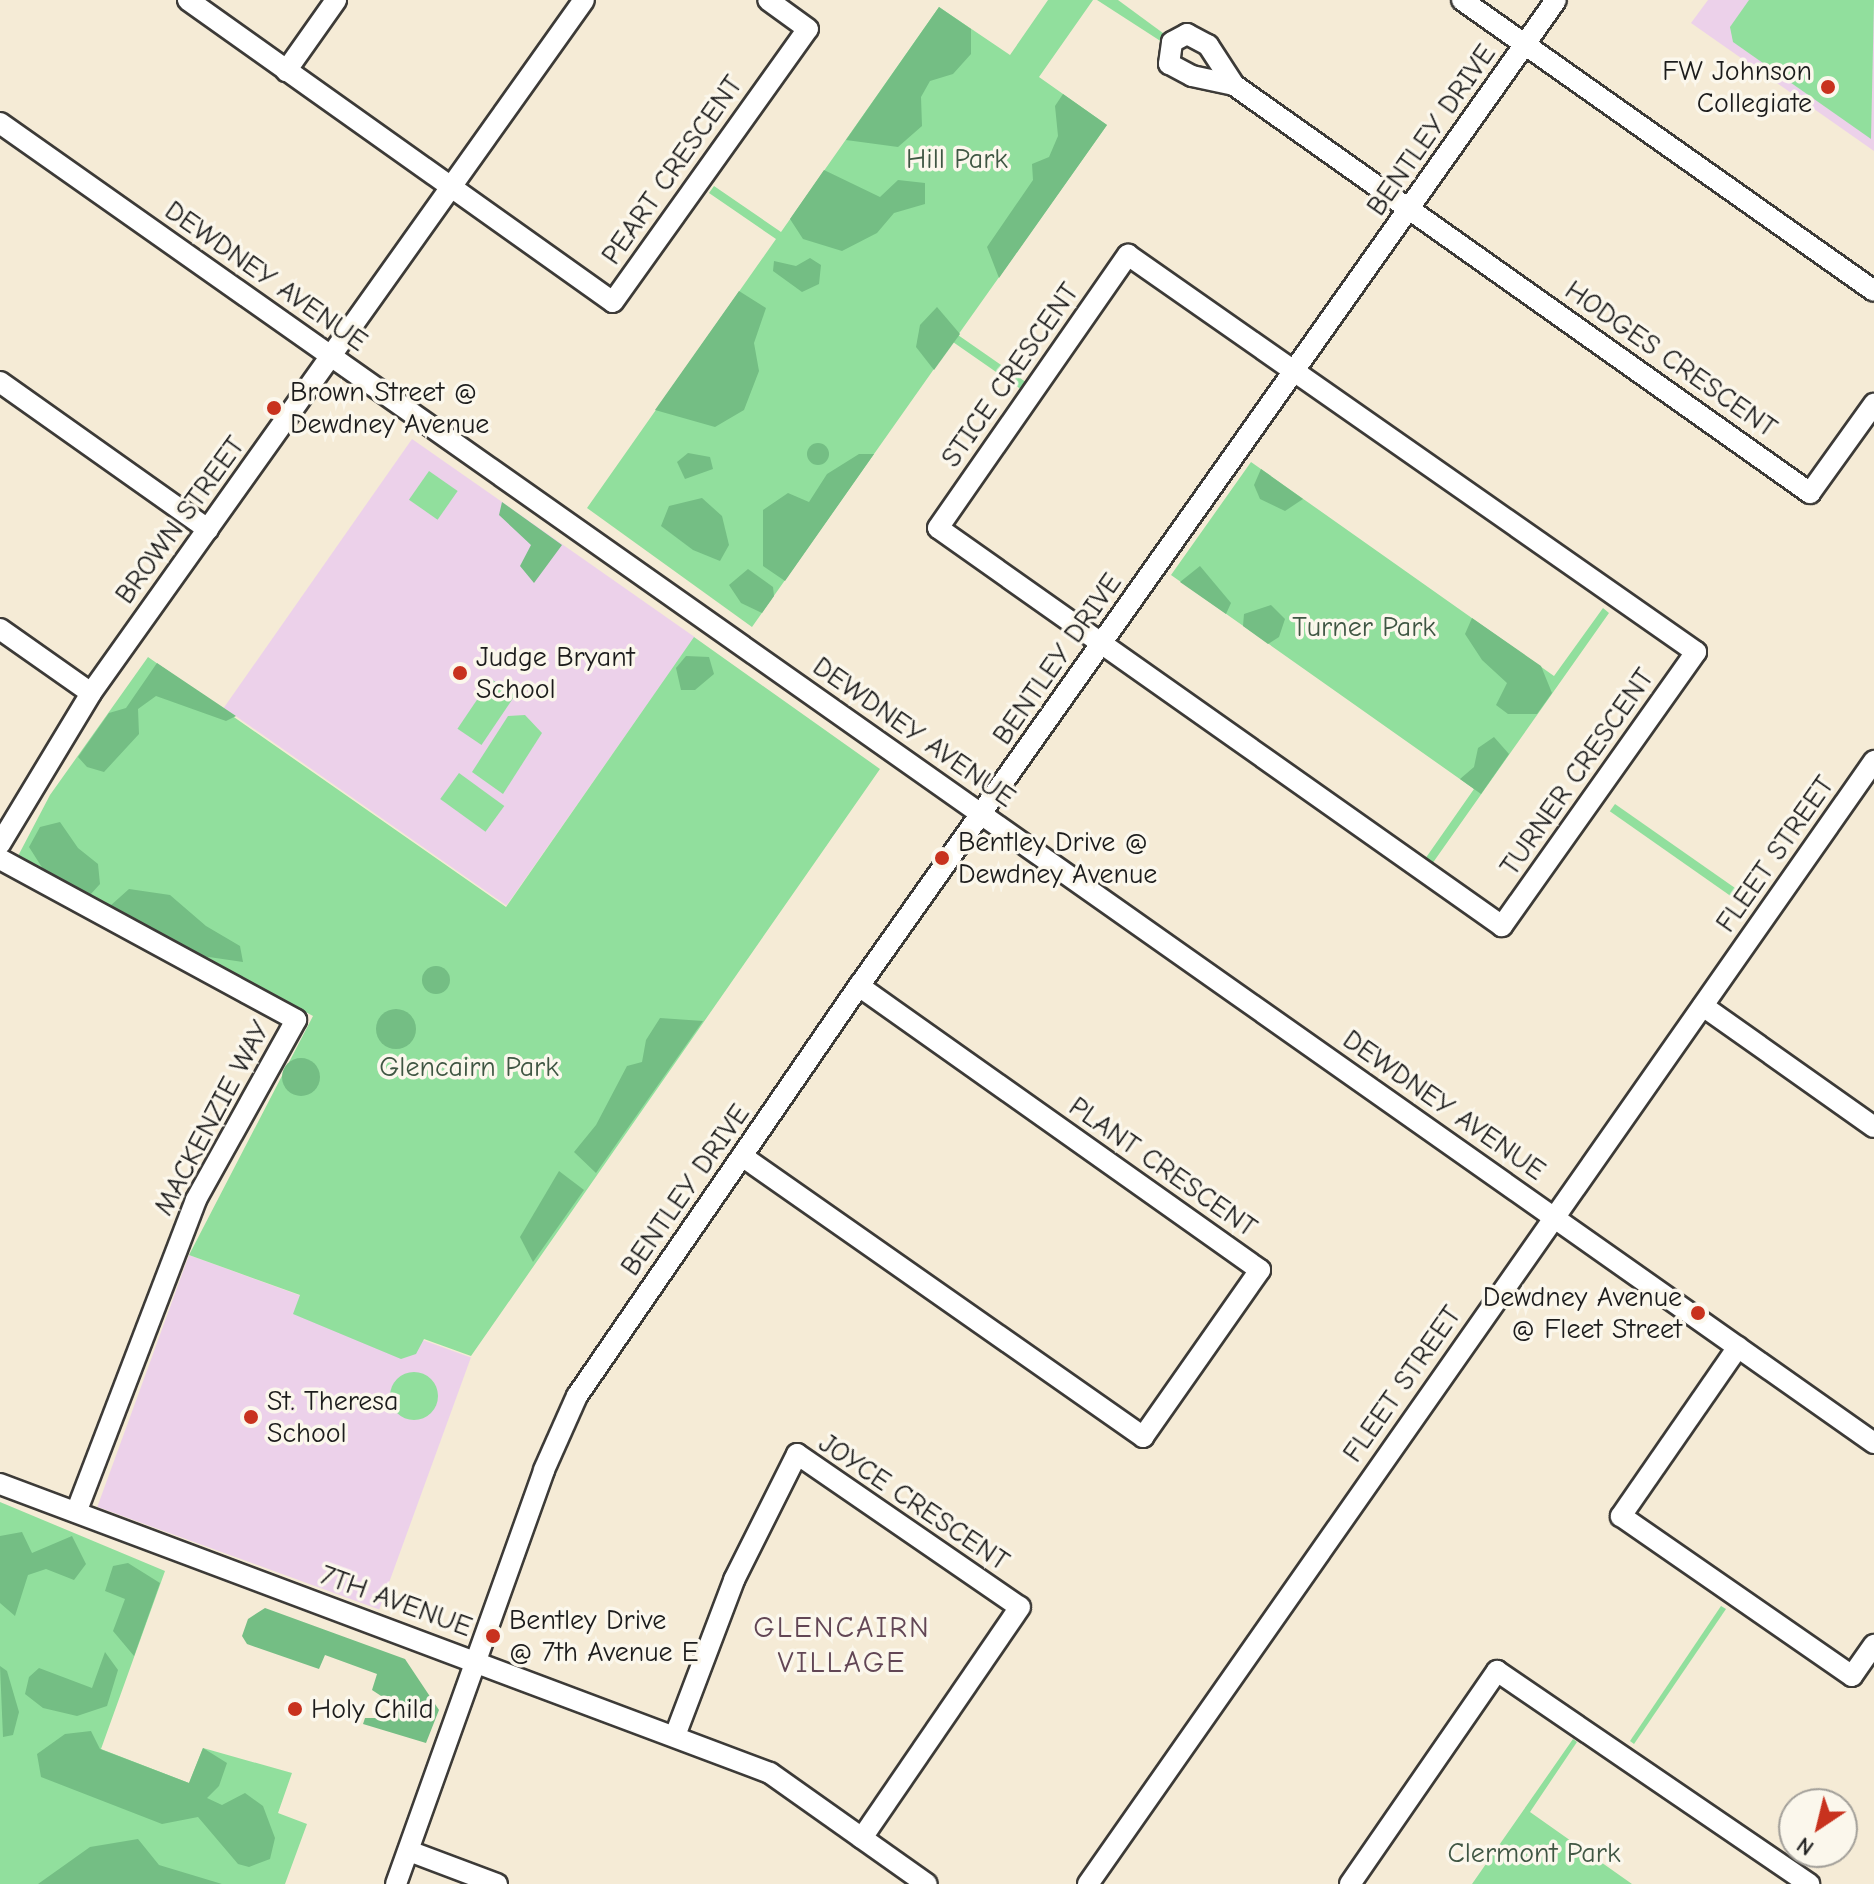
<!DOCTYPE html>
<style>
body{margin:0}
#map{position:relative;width:1874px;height:1884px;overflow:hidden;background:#f5ebd6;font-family:"Comic Neue",sans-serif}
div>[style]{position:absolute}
.built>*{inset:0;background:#ecd1ea;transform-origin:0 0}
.green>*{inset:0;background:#91df9d;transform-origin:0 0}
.round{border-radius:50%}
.forest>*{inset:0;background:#74be84}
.roads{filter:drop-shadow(2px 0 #3d3b38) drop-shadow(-2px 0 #3d3b38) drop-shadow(0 2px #3d3b38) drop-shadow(0 -2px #3d3b38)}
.minor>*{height:20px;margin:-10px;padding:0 10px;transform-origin:10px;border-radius:10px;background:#fff}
.dots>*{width:22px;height:22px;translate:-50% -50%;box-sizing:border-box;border:4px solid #fbf7ec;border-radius:50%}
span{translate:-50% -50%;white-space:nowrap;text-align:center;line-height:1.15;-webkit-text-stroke:7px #fbf7ec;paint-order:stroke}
.poi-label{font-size:28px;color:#1c1c1c}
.right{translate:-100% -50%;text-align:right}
.left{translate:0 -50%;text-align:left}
.street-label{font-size:28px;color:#1c1c1c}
.park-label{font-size:28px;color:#3f5643}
.neighbourhood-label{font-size:30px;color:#624655;letter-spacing:2px}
.north{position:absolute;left:1778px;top:1788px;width:80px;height:80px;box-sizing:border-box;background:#fbf7ec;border:2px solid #a29f99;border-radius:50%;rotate:215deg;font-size:22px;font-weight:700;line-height:32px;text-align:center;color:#1c1c1c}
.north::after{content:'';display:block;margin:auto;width:28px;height:36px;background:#c8321e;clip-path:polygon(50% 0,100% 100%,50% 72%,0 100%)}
</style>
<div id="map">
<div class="built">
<div style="clip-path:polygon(1708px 0,1874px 0,1874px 151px,1691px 23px)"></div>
<div style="left:412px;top:439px;width:345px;height:328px;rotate:35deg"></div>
<div style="left:189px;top:1255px;width:300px;height:268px;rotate:20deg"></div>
</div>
<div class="green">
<div style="clip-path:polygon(1048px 0,1093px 0,1039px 77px,1107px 125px,958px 335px,1030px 385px,1025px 392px,953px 342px,752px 627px,587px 508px,776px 239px,709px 193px,714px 186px,781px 232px,939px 7px,1010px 55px)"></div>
<div style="clip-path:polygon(1097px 0,1118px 0,1167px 36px,1162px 42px)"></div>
<div style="clip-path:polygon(1749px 0,1874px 0,1871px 139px,1733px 42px,1730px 27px)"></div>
<div style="clip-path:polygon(1251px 462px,1554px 676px,1603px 608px,1609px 613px,1432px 864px,1425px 859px,1474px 789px,1171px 575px)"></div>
<div style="left:429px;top:471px;width:35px;height:35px;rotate:35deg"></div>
<div style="clip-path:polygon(694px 637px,880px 769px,471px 1356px,424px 1339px,416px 1354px,401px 1359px,293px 1314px,300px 1295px,189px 1255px,313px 1016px,18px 856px,50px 795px,148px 657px,506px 907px)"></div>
<div style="left:491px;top:679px;width:29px;height:60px;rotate:34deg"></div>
<div style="clip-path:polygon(525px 715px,542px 733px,503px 794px,472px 772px,508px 716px)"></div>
<div style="left:459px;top:773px;width:56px;height:32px;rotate:36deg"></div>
<div style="left:1615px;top:804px;width:164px;height:9px;rotate:35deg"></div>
<div class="round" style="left:390px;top:1372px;width:48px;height:48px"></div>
<div style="clip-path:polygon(0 1502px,165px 1571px,101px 1749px,189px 1783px,203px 1748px,292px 1773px,278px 1813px,307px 1824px,285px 1884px,0 1884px)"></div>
<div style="clip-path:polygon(1721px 1606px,1726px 1609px,1634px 1744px,1630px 1741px)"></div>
<div style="clip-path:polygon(1573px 1739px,1577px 1742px,1530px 1812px,1632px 1884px,1472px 1884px)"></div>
</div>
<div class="forest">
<div style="clip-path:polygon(939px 7px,971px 29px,971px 54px,953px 74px,930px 81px,921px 97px,922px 126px,898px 147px,846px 140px)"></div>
<div style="clip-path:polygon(1063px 94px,1107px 125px,999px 278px,987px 247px,1033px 180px,1032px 164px,1049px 157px,1058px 136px,1055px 106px)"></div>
<div style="clip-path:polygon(824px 170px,880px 197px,898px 180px,925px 183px,925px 204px,894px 213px,877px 233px,842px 251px,803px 239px,790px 219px)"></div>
<div style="clip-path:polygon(810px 258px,821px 265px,819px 284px,802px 292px,773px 271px,774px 261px,796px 266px)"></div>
<div style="clip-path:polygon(739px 291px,766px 308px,754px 343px,759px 371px,744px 410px,715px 427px,655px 410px)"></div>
<div style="clip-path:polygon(937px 307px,960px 334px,934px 370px,916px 347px,920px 325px)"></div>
<div class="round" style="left:807px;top:443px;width:22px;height:22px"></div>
<div style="clip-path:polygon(688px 453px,710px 457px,713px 469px,685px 479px,677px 462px)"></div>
<div style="clip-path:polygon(859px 454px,874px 454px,785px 581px,763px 566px,763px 510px,788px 493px,809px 502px,827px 474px)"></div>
<div style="clip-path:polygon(1261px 469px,1303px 499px,1285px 511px,1260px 499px,1254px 485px)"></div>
<div style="clip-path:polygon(702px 498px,722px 516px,729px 545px,720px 561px,693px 550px,661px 526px,669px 506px)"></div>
<div style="clip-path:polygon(502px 502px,562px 545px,534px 583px,520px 566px,531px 545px,499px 515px)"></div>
<div style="clip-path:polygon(1200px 566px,1231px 603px,1226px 614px,1180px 582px)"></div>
<div style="clip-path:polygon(748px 569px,773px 587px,774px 596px,762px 613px,741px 603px,729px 585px)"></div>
<div style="clip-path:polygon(1271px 605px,1285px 619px,1279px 637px,1268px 644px,1243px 626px,1244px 614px)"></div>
<div style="clip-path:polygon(1472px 618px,1541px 666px,1552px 693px,1537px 714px,1508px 714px,1496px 705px,1507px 683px,1482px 660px,1465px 634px)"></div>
<div style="clip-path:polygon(686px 656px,709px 657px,714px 674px,695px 690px,681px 690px,676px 668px)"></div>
<div style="clip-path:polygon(157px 663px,236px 716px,226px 721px,156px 696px,138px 709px,139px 734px,104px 772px,87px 767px,78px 757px,109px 713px,126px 708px)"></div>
<div style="clip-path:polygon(1494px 737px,1509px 754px,1481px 794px,1460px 779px,1474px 767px,1478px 748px)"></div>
<div style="clip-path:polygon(60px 822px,78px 848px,98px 864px,100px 884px,90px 895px,43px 869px,29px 847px,40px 827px)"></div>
<div style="clip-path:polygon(129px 889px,170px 895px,206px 926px,240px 946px,243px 962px,202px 956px,110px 906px)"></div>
<div class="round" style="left:422px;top:966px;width:28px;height:28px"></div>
<div class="round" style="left:376px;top:1009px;width:40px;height:40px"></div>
<div style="clip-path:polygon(660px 1018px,703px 1021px,596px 1173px,574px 1152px,596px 1125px,627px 1066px,642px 1062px,646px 1040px)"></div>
<div class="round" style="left:282px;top:1058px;width:38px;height:38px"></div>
<div style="clip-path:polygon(559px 1171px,584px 1190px,533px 1262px,520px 1237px)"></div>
<div style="clip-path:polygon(22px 1532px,32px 1553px,72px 1536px,86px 1564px,74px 1580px,46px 1569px,28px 1575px,15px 1616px,0 1603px,0 1536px)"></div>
<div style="clip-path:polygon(128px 1563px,160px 1583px,134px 1656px,113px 1631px,125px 1599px,105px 1591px,113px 1566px)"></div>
<div style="clip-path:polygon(265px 1608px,405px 1659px,439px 1710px,426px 1743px,363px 1724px,365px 1718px,389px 1718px,398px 1707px,372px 1690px,377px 1674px,325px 1655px,319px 1669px,247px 1644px,242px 1636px,248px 1619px)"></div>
<div style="clip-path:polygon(105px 1652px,118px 1670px,107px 1706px,77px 1716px,43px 1708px,25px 1694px,29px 1677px,39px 1668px,92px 1688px)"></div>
<div style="clip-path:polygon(0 1666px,7px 1671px,19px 1712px,13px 1735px,3px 1737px)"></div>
<div style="clip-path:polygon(91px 1731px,100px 1749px,189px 1783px,203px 1748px,227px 1763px,219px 1786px,207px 1798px,222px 1805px,245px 1793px,263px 1806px,275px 1838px,270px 1859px,249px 1867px,238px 1864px,198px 1817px,162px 1824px,41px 1777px,37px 1754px,65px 1734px)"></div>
<div style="clip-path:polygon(138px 1839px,159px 1865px,222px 1884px,38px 1884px,90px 1847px)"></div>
</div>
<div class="roads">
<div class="minor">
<div style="left:188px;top:0;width:521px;rotate:35.4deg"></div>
<div style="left:613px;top:302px;width:335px;rotate:-54.5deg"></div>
<div style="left:808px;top:29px;width:49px;rotate:-144.1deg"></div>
<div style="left:1462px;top:0;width:504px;rotate:35.23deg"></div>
<div style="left:286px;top:71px;width:87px;rotate:-54.8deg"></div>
<div style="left:1234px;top:85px;width:43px;rotate:-167.9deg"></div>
<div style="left:1192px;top:76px;width:26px;rotate:-152deg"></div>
<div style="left:1169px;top:64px;width:22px;rotate:-82deg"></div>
<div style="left:1172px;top:42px;width:17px;rotate:-28deg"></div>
<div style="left:1187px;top:34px;width:24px;rotate:28deg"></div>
<div style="left:1208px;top:45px;width:48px;rotate:57deg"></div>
<div style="left:1234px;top:85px;width:706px;rotate:35.31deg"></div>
<div style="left:1810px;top:493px;width:110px;rotate:-54.3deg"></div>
<div style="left:0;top:123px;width:2292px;rotate:35.16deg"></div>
<div style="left:1128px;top:255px;width:693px;rotate:34.95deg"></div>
<div style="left:1696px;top:652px;width:336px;rotate:125.3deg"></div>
<div style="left:1502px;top:926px;width:690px;rotate:-144.79deg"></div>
<div style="left:938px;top:528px;width:333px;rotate:-55.2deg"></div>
<div style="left:0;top:382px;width:255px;rotate:35.3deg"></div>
<div style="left:0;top:629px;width:111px;rotate:35.1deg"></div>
<div style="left:0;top:844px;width:176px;rotate:-58.9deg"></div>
<div style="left:91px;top:693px;width:850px;rotate:-54.57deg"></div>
<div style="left:0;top:859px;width:337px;rotate:28.5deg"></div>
<div style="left:296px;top:1020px;width:206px;rotate:119.1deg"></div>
<div style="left:196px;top:1200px;width:334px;rotate:111deg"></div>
<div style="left:1703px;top:1006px;width:209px;rotate:35.3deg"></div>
<div style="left:742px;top:1156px;width:490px;rotate:35deg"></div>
<div style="left:1143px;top:1437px;width:204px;rotate:-55deg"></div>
<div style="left:1260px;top:1270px;width:491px;rotate:-144.7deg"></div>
<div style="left:1738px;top:1347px;width:206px;rotate:124.7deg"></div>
<div style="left:1621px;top:1516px;width:281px;rotate:34.7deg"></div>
<div style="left:1852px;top:1676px;width:38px;rotate:-55deg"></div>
<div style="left:0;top:1484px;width:822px;rotate:20.57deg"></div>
<div style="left:770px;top:1773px;width:192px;rotate:35.3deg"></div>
<div style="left:676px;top:1733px;width:164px;rotate:-69.2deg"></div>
<div style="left:734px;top:1580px;width:141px;rotate:-63.4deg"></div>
<div style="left:797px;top:1454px;width:270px;rotate:34.5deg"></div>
<div style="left:1020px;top:1607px;width:280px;rotate:124.4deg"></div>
<div style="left:409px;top:1851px;width:94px;rotate:20.6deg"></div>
<div style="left:396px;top:1884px;width:440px;rotate:-70.3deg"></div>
<div style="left:544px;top:1470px;width:81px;rotate:-66deg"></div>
<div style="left:577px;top:1396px;width:498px;rotate:-55.5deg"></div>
<div style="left:859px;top:986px;width:1207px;rotate:-54.74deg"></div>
<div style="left:1088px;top:1884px;width:1371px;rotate:-55.01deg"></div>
<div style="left:1350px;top:1884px;width:259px;rotate:-55.4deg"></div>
<div style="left:1497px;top:1671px;width:378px;rotate:34.3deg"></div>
</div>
</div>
<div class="dots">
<div style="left:1828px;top:87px;background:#c8321e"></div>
<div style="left:274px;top:408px;background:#c8321e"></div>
<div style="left:460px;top:673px;background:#c8321e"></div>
<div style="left:942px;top:858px;background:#c8321e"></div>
<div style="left:1698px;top:1313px;background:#c8321e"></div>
<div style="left:251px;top:1417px;background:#c8321e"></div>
<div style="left:493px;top:1636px;background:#c8321e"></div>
<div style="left:295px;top:1709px;background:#c8321e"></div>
</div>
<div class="poi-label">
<span class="right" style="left:1812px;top:87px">FW Johnson<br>Collegiate</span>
<span class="left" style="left:290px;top:408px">Brown Street @<br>Dewdney Avenue</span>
<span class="left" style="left:476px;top:673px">Judge Bryant<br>School</span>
<span class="left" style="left:958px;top:858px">Bentley Drive @<br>Dewdney Avenue</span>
<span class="right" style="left:1682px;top:1313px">Dewdney Avenue<br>@ Fleet Street</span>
<span class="left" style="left:267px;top:1417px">St. Theresa<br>School</span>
<span class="left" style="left:509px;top:1636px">Bentley Drive<br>@ 7th Avenue E</span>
<span class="left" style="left:311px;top:1709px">Holy Child</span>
</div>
<div class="street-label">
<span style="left:1431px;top:130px;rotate:-55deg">BENTLEY DRIVE</span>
<span style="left:672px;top:170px;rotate:-55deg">PEART CRESCENT</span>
<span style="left:266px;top:276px;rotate:35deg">DEWDNEY AVENUE</span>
<span style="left:1671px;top:359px;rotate:35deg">HODGES CRESCENT</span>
<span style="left:1010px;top:375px;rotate:-55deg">STICE CRESCENT</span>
<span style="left:180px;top:520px;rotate:-54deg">BROWN STREET</span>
<span style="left:1057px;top:659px;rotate:-55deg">BENTLEY DRIVE</span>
<span style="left:914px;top:732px;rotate:35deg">DEWDNEY AVENUE</span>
<span style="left:1577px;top:772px;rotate:-55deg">TURNER CRESCENT</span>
<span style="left:1775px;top:854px;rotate:-55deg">FLEET STREET</span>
<span style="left:1444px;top:1105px;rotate:35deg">DEWDNEY AVENUE</span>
<span style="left:212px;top:1118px;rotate:-62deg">MACKENZIE WAY</span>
<span style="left:1163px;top:1167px;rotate:35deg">PLANT CRESCENT</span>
<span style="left:685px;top:1190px;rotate:-55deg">BENTLEY DRIVE</span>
<span style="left:1402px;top:1384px;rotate:-55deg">FLEET STREET</span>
<span style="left:914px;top:1502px;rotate:34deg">JOYCE CRESCENT</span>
<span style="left:396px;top:1601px;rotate:20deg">7TH AVENUE</span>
</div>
<div class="park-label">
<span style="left:957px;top:159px">Hill Park</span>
<span style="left:1364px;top:627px">Turner Park</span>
<span style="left:469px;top:1067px">Glencairn Park</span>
<span style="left:1534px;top:1853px">Clermont Park</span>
</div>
<div class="neighbourhood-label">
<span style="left:842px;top:1645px">GLENCAIRN<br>VILLAGE</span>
</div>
<div class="north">N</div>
</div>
